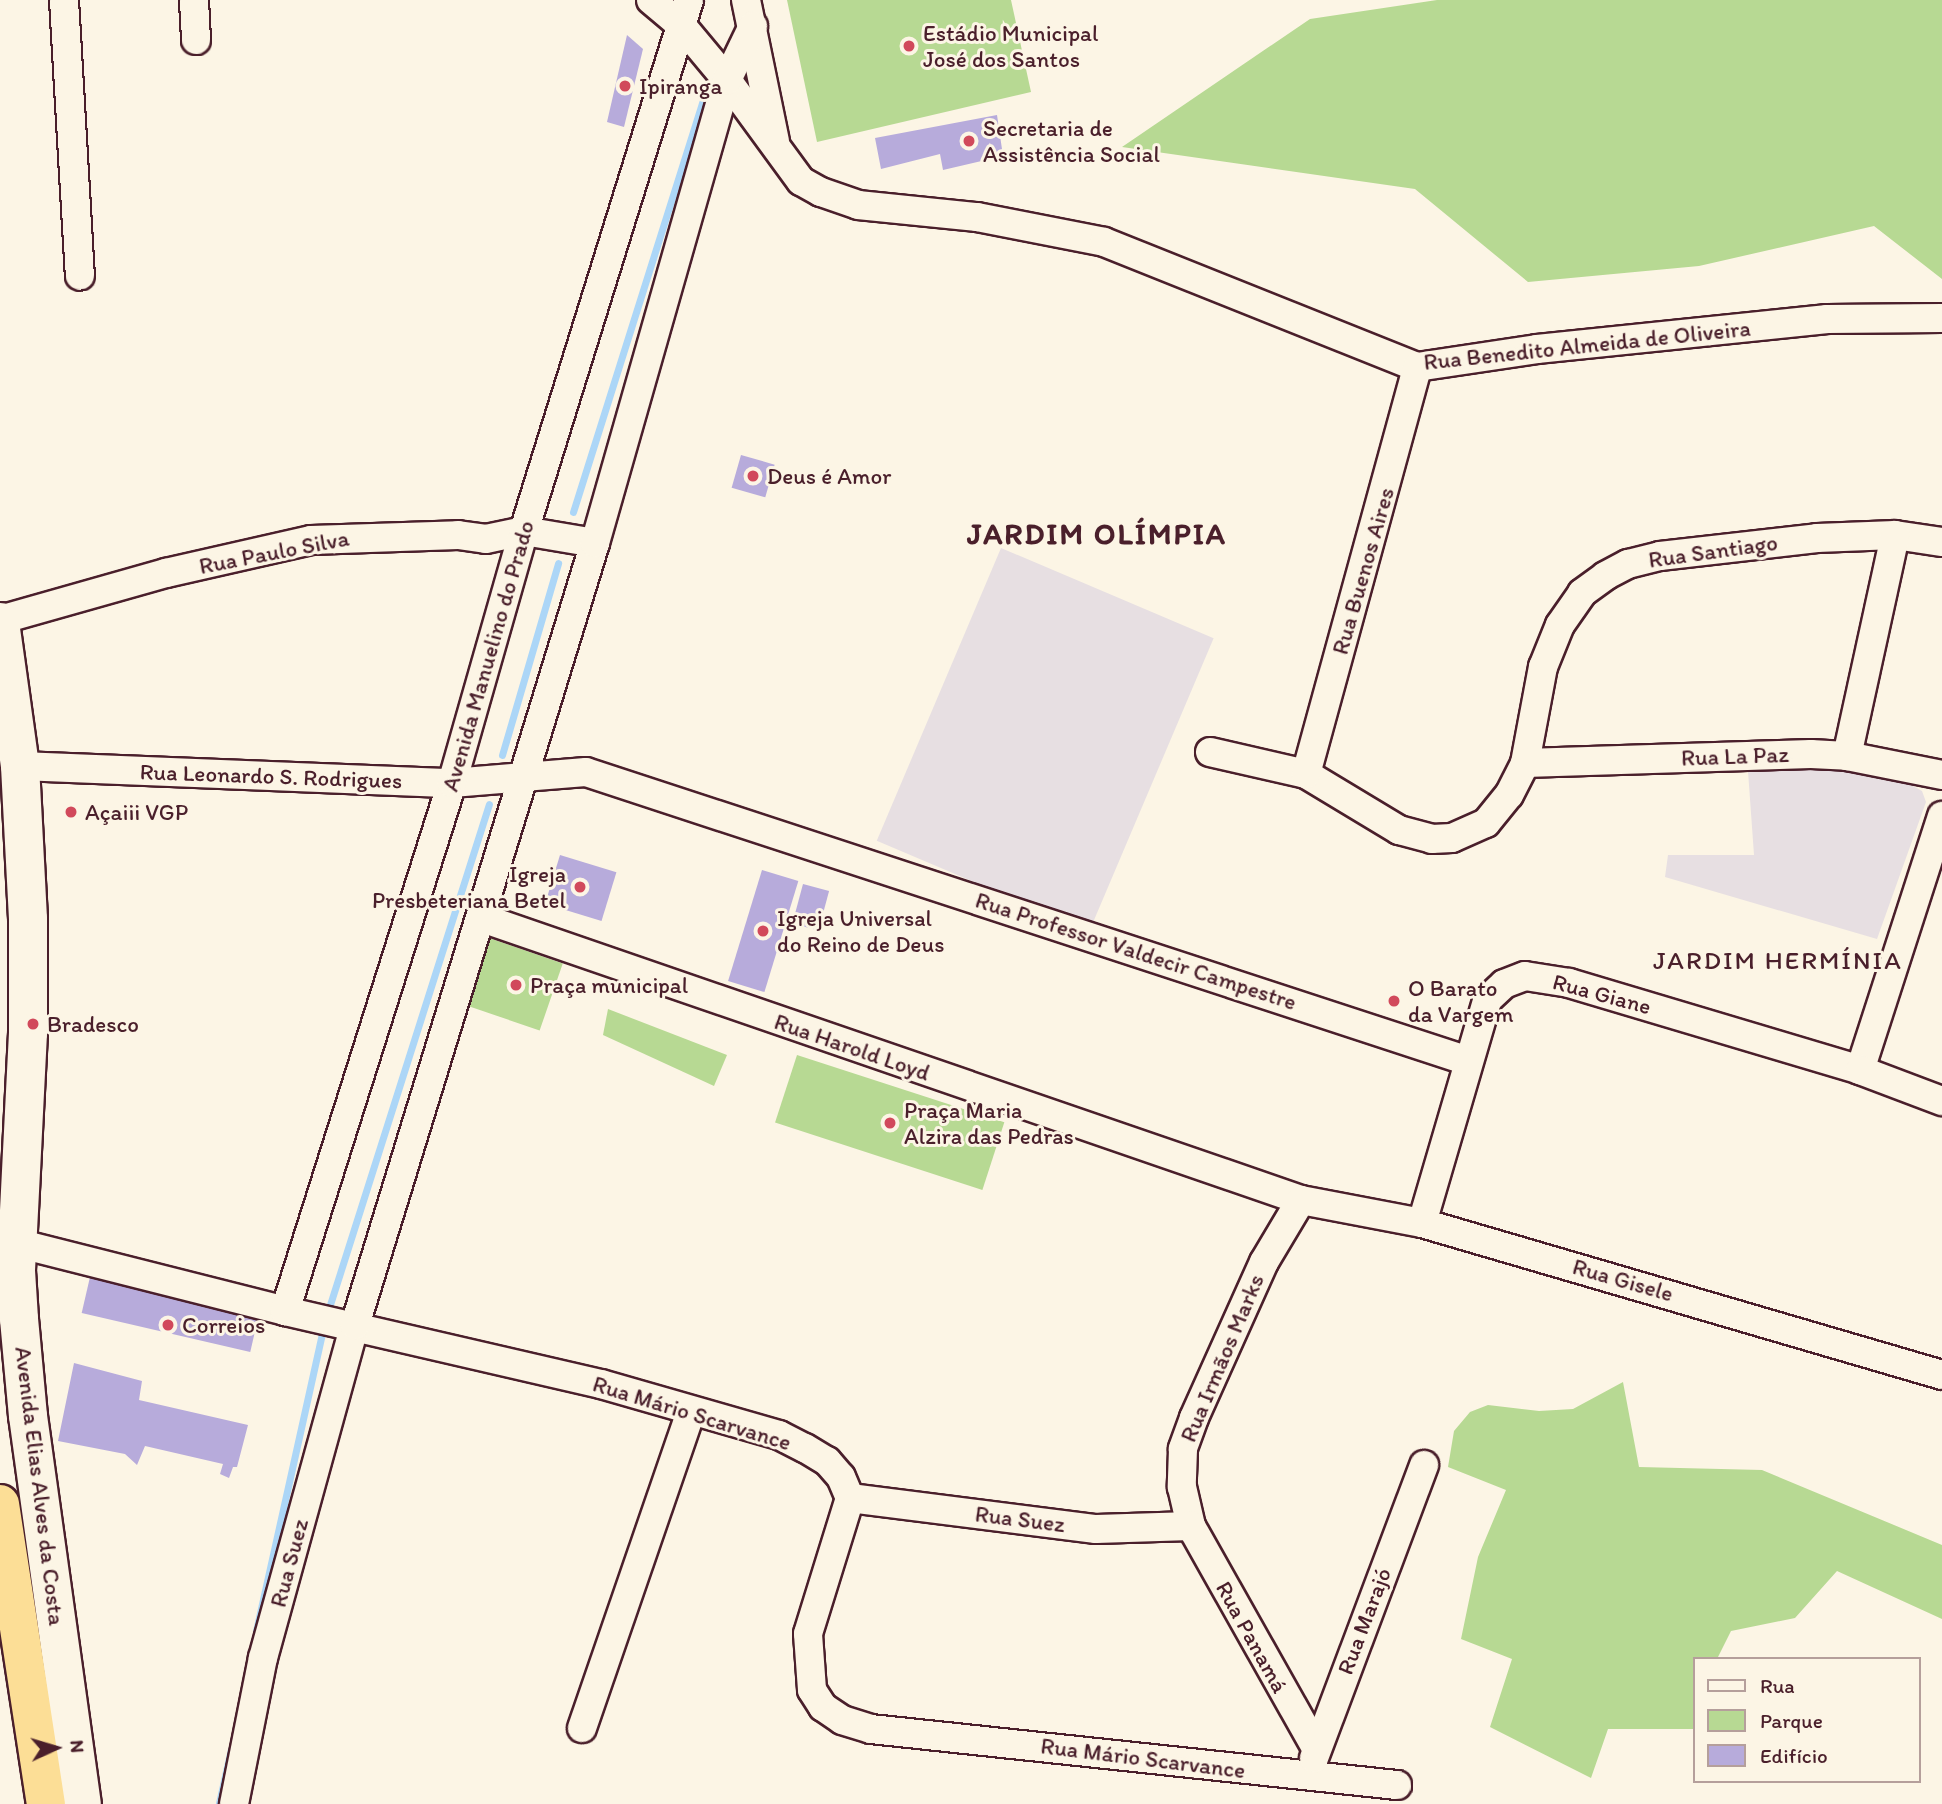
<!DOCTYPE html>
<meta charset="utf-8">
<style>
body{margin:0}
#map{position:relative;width:1942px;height:1804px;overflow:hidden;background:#fcf5e5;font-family:Itim,sans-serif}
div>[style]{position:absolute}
.built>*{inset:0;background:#e7dfe2;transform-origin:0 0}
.green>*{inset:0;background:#b7d993;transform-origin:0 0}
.stream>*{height:7px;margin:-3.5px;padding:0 3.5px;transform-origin:3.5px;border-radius:3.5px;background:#acd6f7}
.building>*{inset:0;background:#b7abdb;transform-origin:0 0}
.roads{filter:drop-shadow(2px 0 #4a1f2b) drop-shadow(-2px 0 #4a1f2b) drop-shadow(0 2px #4a1f2b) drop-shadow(0 -2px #4a1f2b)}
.street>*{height:28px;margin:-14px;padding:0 14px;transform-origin:14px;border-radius:14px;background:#fcf5e5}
.secondary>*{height:38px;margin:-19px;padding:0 19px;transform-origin:19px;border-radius:19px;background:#fcf5e5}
.highway>*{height:38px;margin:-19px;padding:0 19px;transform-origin:19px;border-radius:19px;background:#fcde96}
.dots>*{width:19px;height:19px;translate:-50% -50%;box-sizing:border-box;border:4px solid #fcf5e5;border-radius:50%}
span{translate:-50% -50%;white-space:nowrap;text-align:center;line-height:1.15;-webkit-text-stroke:6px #fcf5e5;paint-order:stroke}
.poi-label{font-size:23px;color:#4a1f2b}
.left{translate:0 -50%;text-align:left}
.right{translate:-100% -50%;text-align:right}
.street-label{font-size:23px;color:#4a1f2b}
.quarter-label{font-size:26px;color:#4a1f2b;letter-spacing:2px}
.district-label{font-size:30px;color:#4a1f2b;font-weight:700;letter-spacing:2px}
.legend{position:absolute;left:1693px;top:1657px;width:228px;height:126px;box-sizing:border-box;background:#fcf5e5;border:2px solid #b59f9b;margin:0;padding:9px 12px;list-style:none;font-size:21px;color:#4a1f2b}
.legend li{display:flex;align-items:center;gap:14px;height:35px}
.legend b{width:35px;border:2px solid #b59f9b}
.north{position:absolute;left:21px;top:1713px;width:70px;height:70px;-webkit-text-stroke:5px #fcf5e5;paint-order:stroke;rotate:86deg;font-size:19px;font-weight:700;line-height:28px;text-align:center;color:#4a1f2b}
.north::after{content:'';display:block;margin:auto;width:24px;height:32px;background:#4a1f2b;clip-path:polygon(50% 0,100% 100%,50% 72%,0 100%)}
</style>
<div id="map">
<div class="built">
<div style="left:1001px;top:548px;width:231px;height:318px;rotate:23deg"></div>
<div style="clip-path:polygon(1828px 769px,1902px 780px,1922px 791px,1926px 802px,1877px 939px,1665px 877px,1668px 855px,1754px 855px,1748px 771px)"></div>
</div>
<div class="green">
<div style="clip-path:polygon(787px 0,1011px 0,1031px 92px,817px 142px)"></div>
<div style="clip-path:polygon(1437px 0,1942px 0,1942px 279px,1874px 226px,1699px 266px,1528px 282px,1415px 189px,1122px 147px,1310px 19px)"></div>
<div style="left:489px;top:938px;width:78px;height:71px;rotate:19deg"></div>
<div style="clip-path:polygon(608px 1009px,727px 1055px,714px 1086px,603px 1035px)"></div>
<div style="left:797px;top:1055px;width:218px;height:71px;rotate:18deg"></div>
<div style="clip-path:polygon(1623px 1382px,1639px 1467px,1762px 1470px,1942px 1545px,1942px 1619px,1837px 1571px,1795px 1618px,1731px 1631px,1717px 1659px,1695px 1659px,1693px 1729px,1608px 1729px,1591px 1778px,1490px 1727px,1512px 1659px,1461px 1639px,1478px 1557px,1506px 1490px,1448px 1467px,1454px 1431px,1470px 1412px,1488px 1405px,1539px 1411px,1573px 1409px)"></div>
</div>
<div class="stream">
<div style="left:573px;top:512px;width:436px;rotate:-72.5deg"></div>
<div style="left:502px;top:755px;width:200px;rotate:-73.7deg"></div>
<div style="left:327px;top:1314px;width:535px;rotate:-72.38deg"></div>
<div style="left:256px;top:1631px;width:313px;rotate:-77.5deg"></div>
<div style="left:219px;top:1803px;width:55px;rotate:-77.5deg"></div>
</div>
<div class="building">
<div style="clip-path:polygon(627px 35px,643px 49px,624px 127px,607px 122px)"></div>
<div style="clip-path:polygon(997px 115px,1003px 156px,943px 170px,940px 154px,881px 169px,875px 138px)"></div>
<div style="left:741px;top:455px;width:35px;height:34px;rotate:16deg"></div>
<div style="left:560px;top:855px;width:59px;height:51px;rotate:17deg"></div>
<div style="left:762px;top:870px;width:38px;height:116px;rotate:17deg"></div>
<div style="left:803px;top:884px;width:27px;height:41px;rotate:15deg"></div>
<div style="left:90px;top:1277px;width:173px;height:37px;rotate:13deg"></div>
<div style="clip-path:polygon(74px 1363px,142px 1381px,139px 1400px,248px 1425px,237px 1467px,233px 1467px,229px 1478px,220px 1474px,223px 1464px,145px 1446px,137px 1465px,125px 1454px,58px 1441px)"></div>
</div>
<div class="roads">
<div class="street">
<div style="left:64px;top:0;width:276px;rotate:86.7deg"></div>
<div style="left:194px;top:0;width:40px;rotate:87.1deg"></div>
<div style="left:651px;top:0;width:40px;rotate:40deg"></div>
<div style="left:682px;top:26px;width:70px;rotate:50.2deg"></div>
<div style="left:727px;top:80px;width:125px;rotate:53.8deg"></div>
<div style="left:801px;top:181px;width:23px;rotate:29deg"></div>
<div style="left:821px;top:192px;width:39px;rotate:19deg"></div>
<div style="left:858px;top:205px;width:120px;rotate:5.8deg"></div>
<div style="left:977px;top:217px;width:129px;rotate:11.1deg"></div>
<div style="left:1104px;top:242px;width:337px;rotate:21.8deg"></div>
<div style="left:1417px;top:367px;width:121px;rotate:-8.5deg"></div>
<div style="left:1537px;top:349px;width:292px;rotate:-5.9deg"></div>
<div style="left:1827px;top:319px;width:115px;rotate:-0.5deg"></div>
<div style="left:746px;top:0;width:144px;rotate:78.4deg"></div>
<div style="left:0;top:620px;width:173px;rotate:-15.8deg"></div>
<div style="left:166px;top:573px;width:149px;rotate:-12.8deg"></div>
<div style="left:311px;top:540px;width:147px;rotate:-1.9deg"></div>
<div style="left:458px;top:535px;width:28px;rotate:8deg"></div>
<div style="left:486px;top:539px;width:39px;rotate:-12deg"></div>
<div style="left:524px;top:531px;width:72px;rotate:9.6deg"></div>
<div style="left:1210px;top:752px;width:98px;rotate:12.9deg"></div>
<div style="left:1306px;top:774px;width:109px;rotate:31.1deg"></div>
<div style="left:1399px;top:830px;width:34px;rotate:15deg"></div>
<div style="left:1432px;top:839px;width:20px;rotate:-3deg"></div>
<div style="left:1452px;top:838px;width:37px;rotate:-24deg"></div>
<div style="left:1486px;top:823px;width:36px;rotate:-51deg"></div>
<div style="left:1509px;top:795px;width:36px;rotate:-63deg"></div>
<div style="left:1525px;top:763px;width:98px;rotate:-79.4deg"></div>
<div style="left:1543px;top:667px;width:45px;rotate:-68deg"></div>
<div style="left:1560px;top:625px;width:39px;rotate:-55deg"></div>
<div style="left:1582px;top:593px;width:29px;rotate:-36deg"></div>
<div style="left:1605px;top:576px;width:26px;rotate:-28deg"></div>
<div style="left:1628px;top:564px;width:33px;rotate:-14deg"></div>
<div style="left:1660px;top:556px;width:158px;rotate:-6.5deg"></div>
<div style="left:1817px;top:538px;width:78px;rotate:-2.2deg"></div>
<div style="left:1895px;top:535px;width:48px;rotate:8.5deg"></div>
<div style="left:1847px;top:756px;width:226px;rotate:-77.7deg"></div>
<div style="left:1525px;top:763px;width:286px;rotate:-1.8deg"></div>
<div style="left:1811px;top:754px;width:36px;rotate:3deg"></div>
<div style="left:1847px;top:756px;width:97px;rotate:11.3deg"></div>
<div style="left:20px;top:766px;width:432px;rotate:2.3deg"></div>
<div style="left:452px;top:783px;width:134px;rotate:-4.7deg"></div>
<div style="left:586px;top:772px;width:928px;rotate:18.14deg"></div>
<div style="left:1306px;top:774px;width:422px;rotate:-74.7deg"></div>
<div style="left:482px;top:918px;width:866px;rotate:19deg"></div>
<div style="left:1301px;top:1200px;width:123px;rotate:10.8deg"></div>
<div style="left:1422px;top:1223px;width:542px;rotate:16.29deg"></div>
<div style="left:1860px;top:1070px;width:267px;rotate:-72.1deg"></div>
<div style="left:1301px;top:1200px;width:72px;rotate:120.8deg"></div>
<div style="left:1264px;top:1262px;width:171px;rotate:114.2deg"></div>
<div style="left:1194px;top:1418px;width:33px;rotate:110deg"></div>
<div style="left:1183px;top:1449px;width:38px;rotate:92deg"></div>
<div style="left:1182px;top:1487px;width:40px;rotate:77deg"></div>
<div style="left:1191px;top:1526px;width:253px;rotate:60.6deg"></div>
<div style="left:1422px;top:1223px;width:232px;rotate:-73.7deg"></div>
<div style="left:1487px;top:1000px;width:23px;rotate:-43deg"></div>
<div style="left:1504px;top:984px;width:22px;rotate:-21deg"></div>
<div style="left:1525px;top:976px;width:45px;rotate:9deg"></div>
<div style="left:1569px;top:983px;width:304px;rotate:16.6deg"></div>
<div style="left:1860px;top:1070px;width:88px;rotate:20.7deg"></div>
<div style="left:17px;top:1243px;width:276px;rotate:14.2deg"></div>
<div style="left:285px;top:1311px;width:324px;rotate:13deg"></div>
<div style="left:601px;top:1384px;width:185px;rotate:16deg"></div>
<div style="left:779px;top:1435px;width:29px;rotate:27deg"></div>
<div style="left:805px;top:1448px;width:26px;rotate:31deg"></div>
<div style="left:827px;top:1461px;width:21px;rotate:49deg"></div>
<div style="left:841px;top:1477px;width:23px;rotate:67deg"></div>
<div style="left:850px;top:1498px;width:142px;rotate:107.2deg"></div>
<div style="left:808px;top:1634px;width:56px;rotate:85.9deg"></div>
<div style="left:812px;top:1690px;width:20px;rotate:57deg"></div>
<div style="left:823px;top:1707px;width:23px;rotate:34deg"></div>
<div style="left:842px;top:1720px;width:30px;rotate:17deg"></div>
<div style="left:871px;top:1729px;width:529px;rotate:6.08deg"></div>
<div style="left:285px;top:1311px;width:554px;rotate:-72.45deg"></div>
<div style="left:452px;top:783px;width:262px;rotate:-74.1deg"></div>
<div style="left:524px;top:531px;width:556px;rotate:-72.74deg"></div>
<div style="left:850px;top:1498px;width:248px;rotate:7.2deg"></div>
<div style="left:1096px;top:1529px;width:95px;rotate:-1.8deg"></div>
<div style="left:582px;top:1728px;width:335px;rotate:-71deg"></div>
<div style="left:1314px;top:1758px;width:313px;rotate:-69.4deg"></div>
<div style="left:234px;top:1804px;width:149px;rotate:-78.8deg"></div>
<div style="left:263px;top:1658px;width:345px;rotate:-74.6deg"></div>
<div style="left:355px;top:1325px;width:818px;rotate:-72.94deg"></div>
<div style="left:595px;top:543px;width:481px;rotate:-74.1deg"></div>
<div style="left:727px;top:80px;width:60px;rotate:-64.3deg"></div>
</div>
<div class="secondary">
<div style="left:0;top:622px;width:145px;rotate:82.1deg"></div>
<div style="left:20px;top:766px;width:153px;rotate:87deg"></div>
<div style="left:28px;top:919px;width:114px;rotate:90deg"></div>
<div style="left:28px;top:1033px;width:238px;rotate:92.9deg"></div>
<div style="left:16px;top:1271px;width:48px;rotate:86.4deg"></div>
<div style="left:19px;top:1319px;width:97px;rotate:84.7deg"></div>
<div style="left:28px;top:1416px;width:392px;rotate:82.1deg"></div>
</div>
<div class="highway">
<div style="left:0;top:1504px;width:304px;rotate:81.3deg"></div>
</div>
</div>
<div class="dots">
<div style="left:909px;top:46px;background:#d1495b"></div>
<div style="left:625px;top:86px;background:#d1495b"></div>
<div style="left:969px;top:141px;background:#d1495b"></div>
<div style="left:753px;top:476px;background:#d1495b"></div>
<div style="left:71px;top:812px;background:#d1495b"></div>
<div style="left:580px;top:887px;background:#d1495b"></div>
<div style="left:763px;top:931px;background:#d1495b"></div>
<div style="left:516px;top:985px;background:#d1495b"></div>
<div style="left:1394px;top:1001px;background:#d1495b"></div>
<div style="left:33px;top:1024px;background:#d1495b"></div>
<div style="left:890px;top:1123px;background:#d1495b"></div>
<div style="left:168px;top:1325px;background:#d1495b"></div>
</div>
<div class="poi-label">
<span class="left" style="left:923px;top:46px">Estádio Municipal<br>José dos Santos</span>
<span class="left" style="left:639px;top:86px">Ipiranga</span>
<span class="left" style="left:983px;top:141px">Secretaria de<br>Assistência Social</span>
<span class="left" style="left:767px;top:476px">Deus é Amor</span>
<span class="left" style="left:85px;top:812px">Açaiii VGP</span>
<span class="right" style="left:566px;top:887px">Igreja<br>Presbeteriana Betel</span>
<span class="left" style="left:777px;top:931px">Igreja Universal<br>do Reino de Deus</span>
<span class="left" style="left:530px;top:985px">Praça municipal</span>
<span class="left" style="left:1408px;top:1001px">O Barato<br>da Vargem</span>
<span class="left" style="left:47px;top:1024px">Bradesco</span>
<span class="left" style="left:904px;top:1123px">Praça Maria<br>Alzira das Pedras</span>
<span class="left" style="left:182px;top:1325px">Correios</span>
</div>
<div class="street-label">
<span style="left:1587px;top:345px;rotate:-6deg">Rua Benedito Almeida de Oliveira</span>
<span style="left:1713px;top:551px;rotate:-8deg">Rua Santiago</span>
<span style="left:274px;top:552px;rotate:-11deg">Rua Paulo Silva</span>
<span style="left:1363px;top:571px;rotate:-74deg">Rua Buenos Aires</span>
<span style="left:488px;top:656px;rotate:-74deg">Avenida Manuelino do Prado</span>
<span style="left:1735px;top:756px;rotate:-2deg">Rua La Paz</span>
<span style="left:271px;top:776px;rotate:2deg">Rua Leonardo S. Rodrigues</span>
<span style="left:1136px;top:951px;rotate:18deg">Rua Professor Valdecir Campestre</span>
<span style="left:1602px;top:994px;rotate:15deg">Rua Giane</span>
<span style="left:852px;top:1047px;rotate:19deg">Rua Harold Loyd</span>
<span style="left:1623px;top:1280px;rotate:16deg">Rua Gisele</span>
<span style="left:1222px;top:1358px;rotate:-67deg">Rua Irmãos Marks</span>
<span style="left:692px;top:1413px;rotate:17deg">Rua Mário Scarvance</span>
<span style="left:40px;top:1486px;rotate:83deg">Avenida Elias Alves da Costa</span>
<span style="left:1020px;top:1519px;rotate:7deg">Rua Suez</span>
<span style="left:289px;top:1563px;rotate:-75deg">Rua Suez</span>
<span style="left:1364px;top:1621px;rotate:-69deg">Rua Marajó</span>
<span style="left:1252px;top:1637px;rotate:61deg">Rua Panamá</span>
<span style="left:1143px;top:1758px;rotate:7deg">Rua Mário Scarvance</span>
</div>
<div class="quarter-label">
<span style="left:1778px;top:961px">JARDIM HERMÍNIA</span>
</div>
<div class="district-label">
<span style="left:1097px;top:534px">JARDIM OLÍMPIA</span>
</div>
<ul class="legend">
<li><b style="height:9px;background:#fcf5e5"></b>Rua</li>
<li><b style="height:19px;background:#b7d993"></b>Parque</li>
<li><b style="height:19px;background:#b7abdb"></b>Edifício</li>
</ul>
<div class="north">N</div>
</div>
